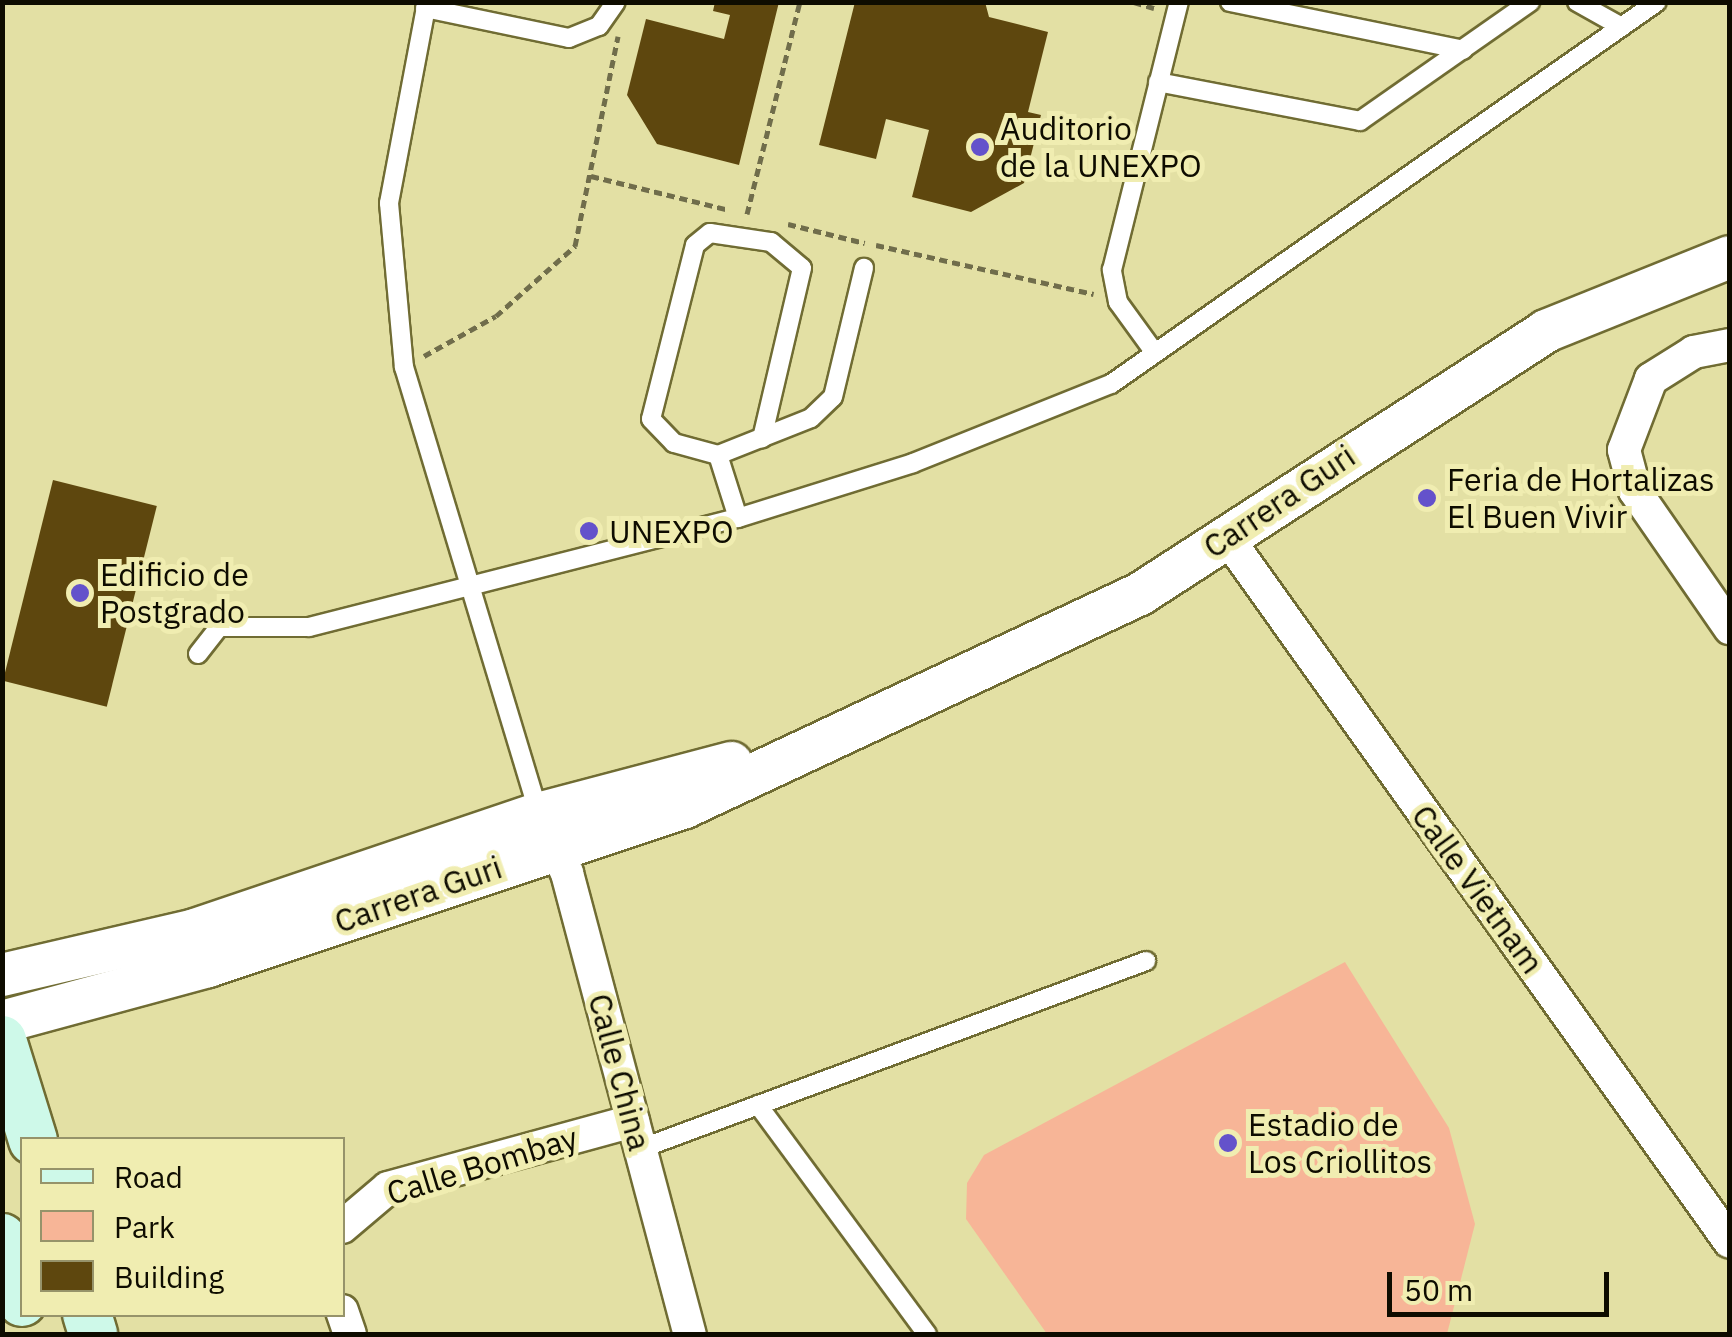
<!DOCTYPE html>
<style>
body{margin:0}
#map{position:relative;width:1732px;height:1337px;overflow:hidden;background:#e3e0a4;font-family:"IBM Plex Sans",sans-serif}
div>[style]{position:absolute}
.green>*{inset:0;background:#f7b597}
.building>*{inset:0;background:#5e470e;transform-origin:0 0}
.path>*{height:5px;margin-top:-2.5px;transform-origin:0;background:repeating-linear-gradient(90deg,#706d4b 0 8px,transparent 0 13px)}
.roads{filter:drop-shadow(2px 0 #706c33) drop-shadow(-2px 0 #706c33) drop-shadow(0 2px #706c33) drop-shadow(0 -2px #706c33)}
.service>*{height:18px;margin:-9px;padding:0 9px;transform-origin:9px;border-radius:9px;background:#fff}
.minor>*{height:32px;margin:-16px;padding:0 16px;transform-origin:16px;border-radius:16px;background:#fff}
.tertiary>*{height:42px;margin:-21px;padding:0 21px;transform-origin:21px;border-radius:21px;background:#fff}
.secondary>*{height:48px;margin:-24px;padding:0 24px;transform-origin:24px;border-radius:24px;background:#cef9e9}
.dots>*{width:28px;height:28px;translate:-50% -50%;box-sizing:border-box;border:5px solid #f0edb1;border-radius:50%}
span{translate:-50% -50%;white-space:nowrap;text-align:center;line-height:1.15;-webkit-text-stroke:10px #f0edb1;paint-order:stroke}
.poi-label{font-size:32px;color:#0e0c00}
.left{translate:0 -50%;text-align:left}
.street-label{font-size:32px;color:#0e0c00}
.frame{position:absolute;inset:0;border:5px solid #0e0c00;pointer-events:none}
.legend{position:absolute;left:20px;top:1137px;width:325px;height:180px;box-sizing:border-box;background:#f0edb1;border:2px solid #96936a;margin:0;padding:12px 18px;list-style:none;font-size:30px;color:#0e0c00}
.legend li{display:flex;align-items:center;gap:20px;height:50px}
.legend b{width:50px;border:2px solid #96936a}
.scale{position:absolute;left:1387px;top:1272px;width:222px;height:45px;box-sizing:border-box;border:5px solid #0e0c00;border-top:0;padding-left:12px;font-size:30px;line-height:35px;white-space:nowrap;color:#0e0c00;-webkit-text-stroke:8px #f0edb1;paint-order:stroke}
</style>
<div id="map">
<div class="green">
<div style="clip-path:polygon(1345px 962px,1449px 1128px,1475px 1224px,1447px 1334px,1047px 1334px,966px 1219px,967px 1183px,984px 1155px)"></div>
</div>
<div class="building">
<div style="clip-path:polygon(715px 2px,779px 2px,739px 165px,657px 144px,627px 95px,646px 19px,724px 39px,730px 15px,713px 11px)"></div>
<div style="clip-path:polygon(855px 2px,985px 2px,989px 17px,1048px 32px,1028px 112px,1041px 115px,1024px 183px,971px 212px,912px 197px,929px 130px,886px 119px,876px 159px,819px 145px)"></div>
<div style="left:53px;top:480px;width:107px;height:207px;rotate:14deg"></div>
</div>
<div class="path">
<div style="left:1134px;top:2px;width:21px;rotate:17deg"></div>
<div style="left:591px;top:176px;width:142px;rotate:13.8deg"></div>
<div style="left:747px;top:214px;width:219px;rotate:-76deg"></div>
<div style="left:788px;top:224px;width:79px;rotate:13.9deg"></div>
<div style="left:876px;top:245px;width:223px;rotate:12.7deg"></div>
<div style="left:424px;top:356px;width:82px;rotate:-29.1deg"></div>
<div style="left:496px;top:316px;width:106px;rotate:-41.5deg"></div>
<div style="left:575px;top:246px;width:214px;rotate:-78.4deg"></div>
</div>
<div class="roads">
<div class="service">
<div style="left:427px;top:2px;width:205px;rotate:100.7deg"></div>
<div style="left:389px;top:203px;width:165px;rotate:84.8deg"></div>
<div style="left:404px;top:367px;width:465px;rotate:73.2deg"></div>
<div style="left:1230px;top:2px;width:238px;rotate:11.6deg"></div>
<div style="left:1577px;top:2px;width:51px;rotate:29.1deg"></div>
<div style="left:425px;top:8px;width:147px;rotate:11.8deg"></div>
<div style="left:569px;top:38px;width:32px;rotate:-22deg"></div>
<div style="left:599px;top:26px;width:29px;rotate:-55deg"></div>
<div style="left:1158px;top:82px;width:206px;rotate:10.9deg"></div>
<div style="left:1360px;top:121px;width:208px;rotate:-35deg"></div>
<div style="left:1155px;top:353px;width:63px;rotate:-126deg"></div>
<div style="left:1118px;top:302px;width:33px;rotate:-101deg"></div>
<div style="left:1112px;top:270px;width:276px;rotate:-76deg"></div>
<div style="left:718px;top:455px;width:46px;rotate:-164.7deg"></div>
<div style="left:674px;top:443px;width:33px;rotate:-134deg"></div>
<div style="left:651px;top:419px;width:179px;rotate:-75.8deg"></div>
<div style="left:695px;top:245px;width:19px;rotate:-39deg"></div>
<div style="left:710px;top:233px;width:62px;rotate:8.4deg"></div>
<div style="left:771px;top:242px;width:40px;rotate:40deg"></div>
<div style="left:802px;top:268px;width:175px;rotate:103.2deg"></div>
<div style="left:738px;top:518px;width:66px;rotate:-107.6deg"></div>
<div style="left:718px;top:455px;width:100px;rotate:-21.7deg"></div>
<div style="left:811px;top:418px;width:30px;rotate:-44deg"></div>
<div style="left:833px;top:397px;width:133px;rotate:-76.5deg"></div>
<div style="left:198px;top:654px;width:34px;rotate:-52deg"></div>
<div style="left:219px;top:627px;width:90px"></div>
<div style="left:309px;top:627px;width:443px;rotate:-14.3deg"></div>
<div style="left:738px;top:518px;width:183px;rotate:-17.4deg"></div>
<div style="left:913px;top:463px;width:213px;rotate:-21.8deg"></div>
<div style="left:1111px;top:384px;width:666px;rotate:-34.98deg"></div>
<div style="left:758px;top:1105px;width:285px;rotate:53.6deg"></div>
<div style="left:640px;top:1149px;width:540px;rotate:-20.38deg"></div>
</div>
<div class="minor">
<div style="left:1730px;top:345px;width:37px;rotate:169deg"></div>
<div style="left:1694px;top:352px;width:51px;rotate:147.9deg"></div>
<div style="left:1651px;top:379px;width:76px;rotate:110.8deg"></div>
<div style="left:1624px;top:450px;width:42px;rotate:75deg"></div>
<div style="left:1635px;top:491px;width:167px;rotate:55.3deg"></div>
<div style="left:1226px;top:536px;width:867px;rotate:54.48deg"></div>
<div style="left:546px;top:830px;width:48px;rotate:64deg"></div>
<div style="left:567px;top:873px;width:477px;rotate:75.1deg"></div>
<div style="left:342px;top:1227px;width:60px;rotate:-40.3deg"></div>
<div style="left:388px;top:1188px;width:254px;rotate:-15.3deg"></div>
<div style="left:342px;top:1311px;width:24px;rotate:71deg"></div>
</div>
<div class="tertiary">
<div style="left:2px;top:975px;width:198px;rotate:-13.1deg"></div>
<div style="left:195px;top:930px;width:362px;rotate:-18.7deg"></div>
<div style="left:538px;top:814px;width:200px;rotate:-14.8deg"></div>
<div style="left:2px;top:1022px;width:213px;rotate:-15.2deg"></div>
<div style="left:208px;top:966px;width:503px;rotate:-18.43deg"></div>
<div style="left:685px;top:807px;width:502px;rotate:-25.09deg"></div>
<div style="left:1140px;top:594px;width:484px;rotate:-32.9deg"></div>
<div style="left:1546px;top:331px;width:198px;rotate:-21.9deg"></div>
</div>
<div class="secondary">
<div style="left:2px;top:1040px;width:105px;rotate:72.8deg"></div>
<div style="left:2px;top:1238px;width:67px;rotate:72.6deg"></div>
<div style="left:87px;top:1314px;width:21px;rotate:73deg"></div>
</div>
</div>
<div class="dots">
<div style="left:980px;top:147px;background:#6452cb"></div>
<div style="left:1427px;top:498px;background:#6452cb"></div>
<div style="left:589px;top:531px;background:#6452cb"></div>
<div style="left:80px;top:593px;background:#6452cb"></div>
<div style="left:1228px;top:1143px;background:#6452cb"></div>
</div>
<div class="poi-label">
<span class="left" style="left:1000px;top:147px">Auditorio<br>de la UNEXPO</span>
<span class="left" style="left:1447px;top:498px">Feria de Hortalizas<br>El Buen Vivir</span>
<span class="left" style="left:609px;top:531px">UNEXPO</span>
<span class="left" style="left:100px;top:593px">Edificio de<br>Postgrado</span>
<span class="left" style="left:1248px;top:1143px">Estadio de<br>Los Criollitos</span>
</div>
<div class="street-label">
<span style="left:1279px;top:501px;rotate:-34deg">Carrera Guri</span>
<span style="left:1478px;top:889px;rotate:54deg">Calle Vietnam</span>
<span style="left:418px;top:894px;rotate:-19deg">Carrera Guri</span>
<span style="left:620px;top:1072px;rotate:75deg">Calle China</span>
<span style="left:482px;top:1165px;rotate:-17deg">Calle Bombay</span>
</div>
<div class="frame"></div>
<ul class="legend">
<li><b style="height:12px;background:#cef9e9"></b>Road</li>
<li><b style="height:28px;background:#f7b597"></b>Park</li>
<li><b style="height:28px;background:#5e470e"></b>Building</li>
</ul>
<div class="scale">50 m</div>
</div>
